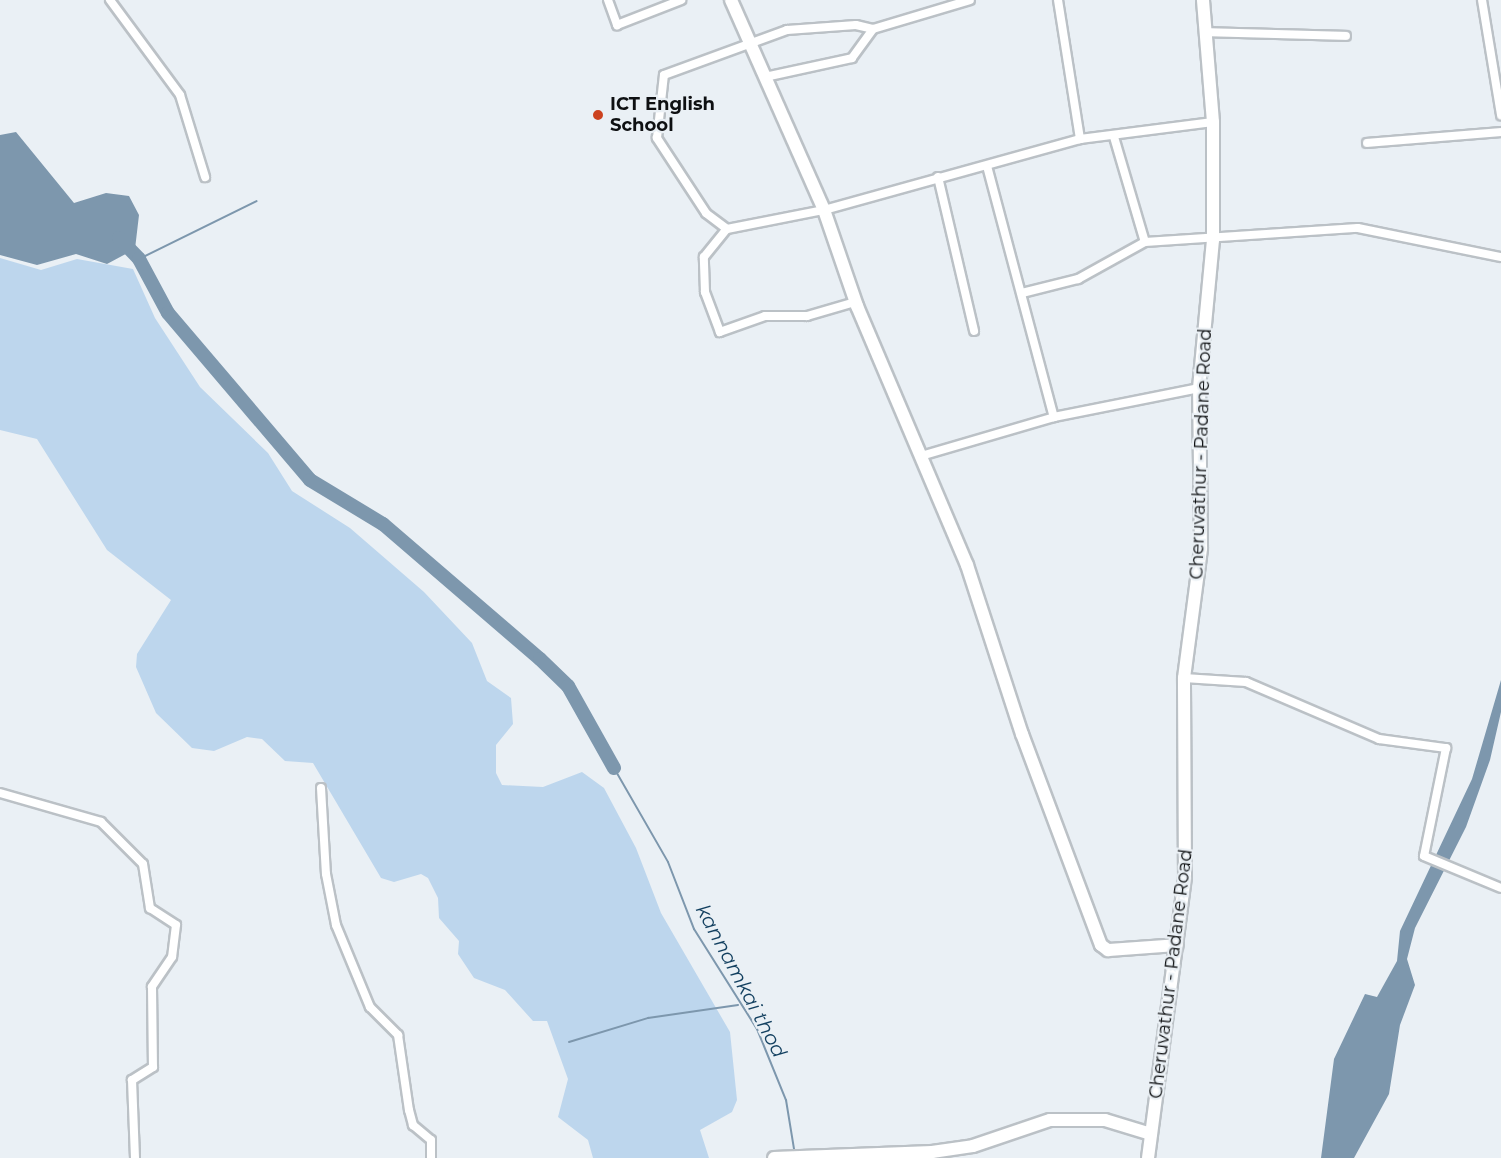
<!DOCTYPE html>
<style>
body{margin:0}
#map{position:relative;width:1501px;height:1158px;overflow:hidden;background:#eaf0f5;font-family:Montserrat,sans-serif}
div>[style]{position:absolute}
.green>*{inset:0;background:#bdd6ed}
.water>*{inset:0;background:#7d97ad}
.stream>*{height:2px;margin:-1px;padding:0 1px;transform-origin:1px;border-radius:1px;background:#7d97ad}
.river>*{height:14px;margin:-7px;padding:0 7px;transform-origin:7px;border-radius:7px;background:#7d97ad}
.roads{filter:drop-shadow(2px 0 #bbc1c6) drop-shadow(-2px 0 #bbc1c6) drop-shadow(0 2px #bbc1c6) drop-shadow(0 -2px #bbc1c6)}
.street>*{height:8px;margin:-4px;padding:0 4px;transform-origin:4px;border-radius:4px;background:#fff}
.secondary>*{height:12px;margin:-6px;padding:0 6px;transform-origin:6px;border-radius:6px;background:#fff}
.dots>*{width:16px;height:16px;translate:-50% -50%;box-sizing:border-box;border:3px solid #eaf0f5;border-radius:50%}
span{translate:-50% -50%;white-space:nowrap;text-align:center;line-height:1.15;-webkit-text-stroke:4.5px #eaf0f5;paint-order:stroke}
.poi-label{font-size:18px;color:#0e1012;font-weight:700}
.left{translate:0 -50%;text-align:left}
.street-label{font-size:18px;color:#0e1012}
.water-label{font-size:20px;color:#123f5f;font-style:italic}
</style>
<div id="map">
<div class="green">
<div style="clip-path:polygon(0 258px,41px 270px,77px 259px,133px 269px,155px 318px,200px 387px,268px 453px,292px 491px,350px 528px,424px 592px,472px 643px,487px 681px,511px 698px,513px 724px,496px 745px,496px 773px,502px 785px,543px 787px,582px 772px,604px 788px,636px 848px,661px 913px,730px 1032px,737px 1100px,732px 1112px,700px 1130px,709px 1158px,593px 1158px,588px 1140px,558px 1117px,568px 1079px,547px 1021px,533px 1021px,505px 990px,474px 978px,458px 954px,459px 941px,439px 918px,438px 898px,428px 878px,421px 874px,394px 882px,381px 878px,313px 763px,285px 761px,262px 739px,247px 737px,214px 751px,192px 748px,156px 713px,136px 667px,137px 654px,171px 600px,107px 550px,37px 439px,0 430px)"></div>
</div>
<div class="water">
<div style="clip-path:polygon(16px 132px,74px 203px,106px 193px,129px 196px,139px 215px,135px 249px,107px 264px,76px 254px,37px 265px,0 255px,0 135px)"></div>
<div style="clip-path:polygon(1501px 680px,1501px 712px,1490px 760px,1466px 827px,1415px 928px,1407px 959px,1415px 985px,1400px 1025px,1389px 1094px,1354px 1158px,1321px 1158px,1334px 1059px,1365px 994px,1377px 997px,1397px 961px,1400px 931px,1472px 779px)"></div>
</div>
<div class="stream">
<div style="left:139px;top:259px;width:131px;rotate:-26.2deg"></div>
<div style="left:614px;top:768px;width:108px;rotate:60.1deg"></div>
<div style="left:668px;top:862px;width:72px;rotate:68.8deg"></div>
<div style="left:694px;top:929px;width:118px;rotate:57.8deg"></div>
<div style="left:757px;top:1029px;width:77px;rotate:67.8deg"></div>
<div style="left:786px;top:1100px;width:50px;rotate:80.7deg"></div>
<div style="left:569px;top:1042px;width:83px;rotate:-16.9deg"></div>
<div style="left:648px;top:1018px;width:91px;rotate:-8.2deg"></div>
</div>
<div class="river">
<div style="left:119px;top:238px;width:29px;rotate:46deg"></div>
<div style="left:139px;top:259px;width:61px;rotate:61.8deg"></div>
<div style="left:168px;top:313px;width:219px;rotate:49.6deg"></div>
<div style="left:310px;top:480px;width:85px;rotate:31.1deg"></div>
<div style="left:383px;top:524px;width:207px;rotate:40.7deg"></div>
<div style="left:540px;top:659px;width:39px;rotate:44deg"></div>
<div style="left:568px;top:686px;width:94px;rotate:60.7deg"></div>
</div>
<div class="roads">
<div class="street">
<div style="left:110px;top:0;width:118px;rotate:53.6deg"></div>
<div style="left:180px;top:95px;width:86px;rotate:73deg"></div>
<div style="left:608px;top:0;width:27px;rotate:70deg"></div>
<div style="left:617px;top:25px;width:69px;rotate:-21.3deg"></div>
<div style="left:1058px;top:0;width:141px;rotate:81deg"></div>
<div style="left:1482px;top:0;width:117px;rotate:80.6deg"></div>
<div style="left:1205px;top:32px;width:141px;rotate:1.6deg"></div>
<div style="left:765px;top:77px;width:89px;rotate:-12.3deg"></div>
<div style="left:852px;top:58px;width:36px;rotate:-54deg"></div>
<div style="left:873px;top:29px;width:101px;rotate:-16.6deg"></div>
<div style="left:1114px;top:137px;width:109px;rotate:73.6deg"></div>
<div style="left:1145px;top:242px;width:213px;rotate:-3.8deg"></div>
<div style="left:1358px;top:228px;width:146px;rotate:11.5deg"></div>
<div style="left:1367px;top:143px;width:134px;rotate:-4.7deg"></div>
<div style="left:987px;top:166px;width:260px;rotate:75.1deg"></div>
<div style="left:938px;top:177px;width:158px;rotate:76.8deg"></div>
<div style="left:727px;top:229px;width:26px;rotate:-143deg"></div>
<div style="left:706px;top:213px;width:90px;rotate:-123.2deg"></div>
<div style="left:657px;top:138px;width:63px;rotate:-83.7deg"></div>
<div style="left:664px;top:75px;width:131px;rotate:-20.1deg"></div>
<div style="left:787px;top:30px;width:69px;rotate:-4.1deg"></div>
<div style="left:856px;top:25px;width:17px;rotate:13deg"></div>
<div style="left:1022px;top:293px;width:58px;rotate:-14deg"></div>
<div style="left:1078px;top:279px;width:77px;rotate:-28.9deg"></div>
<div style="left:855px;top:302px;width:50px;rotate:163.7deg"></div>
<div style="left:807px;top:316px;width:42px;rotate:180deg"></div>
<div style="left:765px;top:316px;width:48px;rotate:160.4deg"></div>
<div style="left:720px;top:332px;width:43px;rotate:-110.6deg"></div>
<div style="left:705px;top:292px;width:35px;rotate:-92deg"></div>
<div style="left:704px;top:257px;width:36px;rotate:-51deg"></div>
<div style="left:727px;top:229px;width:99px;rotate:-11.1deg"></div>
<div style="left:824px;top:210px;width:266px;rotate:-15.5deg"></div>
<div style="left:1080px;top:139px;width:134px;rotate:-7.3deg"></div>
<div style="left:921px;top:456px;width:139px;rotate:-16.3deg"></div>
<div style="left:1054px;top:417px;width:148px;rotate:-11.3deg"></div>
<div style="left:1184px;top:678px;width:62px;rotate:3.7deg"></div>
<div style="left:1246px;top:682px;width:145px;rotate:23.2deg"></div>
<div style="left:1379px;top:739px;width:68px;rotate:7.7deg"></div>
<div style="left:1446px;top:748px;width:110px;rotate:101.5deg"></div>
<div style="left:1424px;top:856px;width:83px;rotate:22.6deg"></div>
<div style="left:321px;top:788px;width:86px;rotate:86.7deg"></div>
<div style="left:326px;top:874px;width:52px;rotate:78.9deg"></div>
<div style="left:336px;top:925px;width:89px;rotate:67.5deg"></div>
<div style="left:370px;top:1007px;width:40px;rotate:45deg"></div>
<div style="left:398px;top:1035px;width:76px;rotate:81.7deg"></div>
<div style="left:409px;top:1110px;width:16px;rotate:75deg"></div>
<div style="left:413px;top:1125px;width:23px;rotate:40deg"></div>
<div style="left:431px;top:1140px;width:18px;rotate:90deg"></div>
<div style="left:0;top:793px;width:105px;rotate:16deg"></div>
<div style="left:101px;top:822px;width:59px;rotate:45deg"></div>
<div style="left:143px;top:864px;width:45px;rotate:81deg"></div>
<div style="left:150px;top:908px;width:31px;rotate:33deg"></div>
<div style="left:176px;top:925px;width:32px;rotate:97deg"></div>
<div style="left:172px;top:957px;width:36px;rotate:124deg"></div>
<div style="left:152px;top:987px;width:80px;rotate:89.3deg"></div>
<div style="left:153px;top:1067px;width:25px;rotate:148deg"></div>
<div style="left:132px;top:1080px;width:78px;rotate:87.8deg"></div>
</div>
<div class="secondary">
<div style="left:731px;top:0;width:230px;rotate:66.1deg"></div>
<div style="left:824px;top:210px;width:102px;rotate:71deg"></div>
<div style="left:857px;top:306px;width:281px;rotate:67deg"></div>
<div style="left:967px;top:565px;width:178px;rotate:72deg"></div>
<div style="left:1022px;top:734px;width:225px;rotate:69.5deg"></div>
<div style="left:1101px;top:945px;width:9px;rotate:36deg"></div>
<div style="left:1108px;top:950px;width:69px;rotate:-4.1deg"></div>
<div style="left:774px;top:1158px;width:158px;rotate:-2.2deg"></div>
<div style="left:932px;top:1152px;width:41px;rotate:-8.3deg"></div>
<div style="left:973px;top:1146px;width:81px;rotate:-18.7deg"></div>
<div style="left:1050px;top:1120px;width:55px"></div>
<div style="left:1105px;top:1120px;width:48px;rotate:16.9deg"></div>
<div style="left:1148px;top:1158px;width:284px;rotate:-82.5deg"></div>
<div style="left:1185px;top:876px;width:198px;rotate:-90.3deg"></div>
<div style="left:1184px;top:678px;width:131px;rotate:-82.5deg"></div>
<div style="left:1201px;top:548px;width:160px;rotate:-90.7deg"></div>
<div style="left:1199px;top:388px;width:149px;rotate:-84.6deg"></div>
<div style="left:1213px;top:240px;width:118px;rotate:-90deg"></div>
<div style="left:1213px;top:122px;width:122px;rotate:-94.7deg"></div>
</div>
</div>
<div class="dots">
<div style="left:598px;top:115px;background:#cc421f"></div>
</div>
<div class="poi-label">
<span class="left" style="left:610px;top:115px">ICT English<br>School</span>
</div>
<div class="street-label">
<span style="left:1201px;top:454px;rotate:-88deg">Cheruvathur - Padane Road</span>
<span style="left:1171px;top:974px;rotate:-83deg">Cheruvathur - Padane Road</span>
</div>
<div class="water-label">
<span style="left:741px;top:981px;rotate:62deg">kannamkai thod</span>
</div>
</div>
